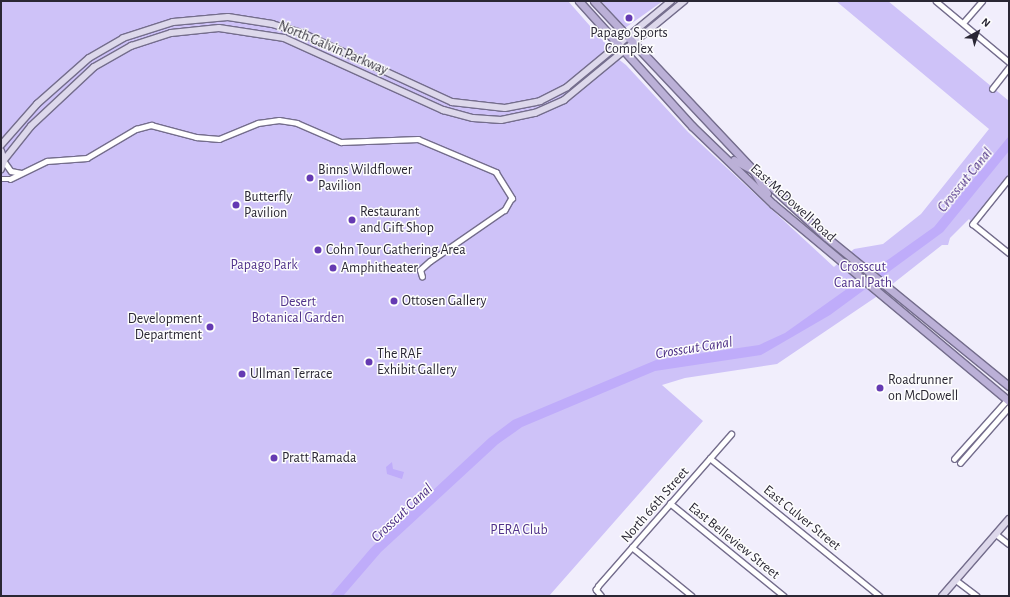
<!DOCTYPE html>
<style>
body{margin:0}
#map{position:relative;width:1010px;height:597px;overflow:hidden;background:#f1eefc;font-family:"Alegreya Sans",sans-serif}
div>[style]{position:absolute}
.green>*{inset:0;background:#cec2f8}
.water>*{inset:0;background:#bfacfa}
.roads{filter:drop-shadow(1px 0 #746d8c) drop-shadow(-1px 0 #746d8c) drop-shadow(0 1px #746d8c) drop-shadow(0 -1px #746d8c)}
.street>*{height:4.5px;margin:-2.25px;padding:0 2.25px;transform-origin:2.25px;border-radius:2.25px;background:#fff}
.secondary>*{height:6px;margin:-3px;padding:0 3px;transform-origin:3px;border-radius:3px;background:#ddd8eb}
.primary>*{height:7px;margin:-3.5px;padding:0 3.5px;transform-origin:3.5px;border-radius:3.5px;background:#bbb0d7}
.dots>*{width:11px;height:11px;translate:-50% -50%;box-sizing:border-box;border:2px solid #fdfdfd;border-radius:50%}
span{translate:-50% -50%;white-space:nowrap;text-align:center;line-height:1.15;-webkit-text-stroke:3px #fdfdfd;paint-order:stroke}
.poi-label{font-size:14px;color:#2a2734}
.left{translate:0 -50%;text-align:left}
.right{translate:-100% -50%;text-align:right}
.street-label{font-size:14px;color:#2a2734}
.park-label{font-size:14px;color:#50328a}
.water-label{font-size:15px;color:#4a2c84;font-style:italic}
.frame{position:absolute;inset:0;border:2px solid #2a2734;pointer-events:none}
.north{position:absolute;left:958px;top:12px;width:40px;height:40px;-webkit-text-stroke:3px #fdfdfd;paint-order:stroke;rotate:40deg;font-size:11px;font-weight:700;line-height:16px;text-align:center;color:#2a2734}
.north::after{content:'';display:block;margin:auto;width:14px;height:18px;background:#2a2734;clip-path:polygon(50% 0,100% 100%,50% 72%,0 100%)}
</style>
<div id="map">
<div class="green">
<div style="clip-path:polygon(1px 1px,568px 1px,605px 43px,605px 49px,626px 65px,688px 132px,834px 267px,854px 249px,883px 244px,921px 214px,989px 129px,836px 1px,888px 1px,1009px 101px,1009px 179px,973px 224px,969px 219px,950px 238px,948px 245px,942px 245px,876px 297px,777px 364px,685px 378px,662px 385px,703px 421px,549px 596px,1px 596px)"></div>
<div style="clip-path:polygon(601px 1px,663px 1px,625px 28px)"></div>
</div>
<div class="water">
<div style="clip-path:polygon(1009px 136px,1009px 151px,943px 232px,830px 315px,761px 355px,655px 371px,522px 427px,498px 444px,381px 552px,343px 596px,330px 596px,371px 548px,489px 438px,513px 420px,656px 360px,759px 345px,785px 333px,934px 227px)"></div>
<div style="clip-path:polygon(392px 462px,393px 469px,404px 472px,402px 479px,387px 474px,386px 467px)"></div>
</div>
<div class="roads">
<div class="street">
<div style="left:936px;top:1px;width:95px;rotate:39.9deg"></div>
<div style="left:963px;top:23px;width:29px;rotate:-49deg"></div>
<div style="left:992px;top:89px;width:28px;rotate:-52deg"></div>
<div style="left:4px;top:161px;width:12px;rotate:55deg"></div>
<div style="left:11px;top:171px;width:10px;rotate:11deg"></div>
<div style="left:1px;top:179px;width:9px"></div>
<div style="left:10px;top:179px;width:41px;rotate:-25.9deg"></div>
<div style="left:47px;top:161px;width:40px;rotate:-4.3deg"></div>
<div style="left:87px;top:158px;width:57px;rotate:-30.6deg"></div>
<div style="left:136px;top:129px;width:16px;rotate:-15deg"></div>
<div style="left:151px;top:125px;width:47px;rotate:14.9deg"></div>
<div style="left:196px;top:137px;width:23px;rotate:5deg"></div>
<div style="left:219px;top:139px;width:42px;rotate:-22.3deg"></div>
<div style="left:258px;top:123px;width:21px;rotate:-8deg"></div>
<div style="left:279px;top:120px;width:18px;rotate:9deg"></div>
<div style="left:297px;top:123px;width:48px;rotate:23.4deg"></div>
<div style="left:341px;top:142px;width:77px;rotate:-2.2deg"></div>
<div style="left:418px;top:139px;width:85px;rotate:22.9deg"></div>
<div style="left:496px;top:172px;width:31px;rotate:58deg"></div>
<div style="left:512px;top:198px;width:14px;rotate:120deg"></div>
<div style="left:505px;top:210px;width:90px;rotate:145.4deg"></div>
<div style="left:1009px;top:179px;width:58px;rotate:128.7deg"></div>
<div style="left:973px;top:224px;width:46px;rotate:38.9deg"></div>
<div style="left:422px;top:277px;width:7px;rotate:-106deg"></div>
<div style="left:420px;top:270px;width:13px;rotate:-42deg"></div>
<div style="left:710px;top:458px;width:219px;rotate:39.1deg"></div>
<div style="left:954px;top:459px;width:79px;rotate:-48.1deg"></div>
<div style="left:960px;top:463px;width:74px;rotate:-48.8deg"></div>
<div style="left:670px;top:503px;width:147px;rotate:39.2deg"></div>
<div style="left:996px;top:534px;width:16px;rotate:38deg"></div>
<div style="left:632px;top:547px;width:77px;rotate:39.2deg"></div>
<div style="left:956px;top:580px;width:26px;rotate:37deg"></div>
<div style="left:601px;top:596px;width:8px;rotate:-130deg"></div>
<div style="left:596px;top:590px;width:4px;rotate:-63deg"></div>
<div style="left:598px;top:586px;width:202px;rotate:-48.8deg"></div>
</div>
<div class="secondary">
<div style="left:1px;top:145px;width:55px;rotate:-48.7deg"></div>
<div style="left:37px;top:104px;width:69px;rotate:-41.5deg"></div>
<div style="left:89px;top:58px;width:39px;rotate:-30deg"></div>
<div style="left:123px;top:38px;width:52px;rotate:-17.7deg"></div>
<div style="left:173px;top:22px;width:55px;rotate:-5.2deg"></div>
<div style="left:228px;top:17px;width:45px;rotate:9deg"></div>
<div style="left:272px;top:24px;width:34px;rotate:17deg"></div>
<div style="left:304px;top:34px;width:163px;rotate:24.7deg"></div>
<div style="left:452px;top:102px;width:53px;rotate:6.5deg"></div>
<div style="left:505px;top:108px;width:36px;rotate:-11deg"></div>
<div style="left:540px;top:101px;width:30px;rotate:-27deg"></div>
<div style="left:567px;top:87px;width:135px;rotate:-39.6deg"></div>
<div style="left:1px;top:151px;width:10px;rotate:73deg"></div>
<div style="left:4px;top:161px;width:9px;rotate:111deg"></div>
<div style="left:4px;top:160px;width:43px;rotate:-51.5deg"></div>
<div style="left:31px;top:126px;width:86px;rotate:-43.1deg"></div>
<div style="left:94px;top:67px;width:43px;rotate:-29.6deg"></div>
<div style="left:131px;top:46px;width:42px;rotate:-18deg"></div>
<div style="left:171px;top:33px;width:48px;rotate:-5.9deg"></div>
<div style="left:219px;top:28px;width:66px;rotate:8.7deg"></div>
<div style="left:284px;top:38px;width:175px;rotate:24.4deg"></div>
<div style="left:443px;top:110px;width:31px;rotate:15deg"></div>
<div style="left:473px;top:118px;width:28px;rotate:4deg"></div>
<div style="left:501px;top:120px;width:35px;rotate:-12deg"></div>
<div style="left:535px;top:113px;width:32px;rotate:-24deg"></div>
<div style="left:564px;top:100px;width:156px;rotate:-39.5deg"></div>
<div style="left:942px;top:596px;width:102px;rotate:-49deg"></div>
</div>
<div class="primary">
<div style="left:579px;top:1px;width:169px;rotate:47.9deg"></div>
<div style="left:692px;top:126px;width:112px;rotate:43.9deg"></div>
<div style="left:773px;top:204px;width:307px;rotate:39.9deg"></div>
<div style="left:594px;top:1px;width:232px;rotate:46.7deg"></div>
<div style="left:753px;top:170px;width:99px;rotate:42.5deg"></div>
<div style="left:826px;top:237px;width:236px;rotate:39.2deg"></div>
<div style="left:734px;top:160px;width:21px;rotate:28deg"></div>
<div style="left:753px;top:170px;width:27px;rotate:59deg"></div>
</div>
</div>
<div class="dots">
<div style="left:629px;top:18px;background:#653ab2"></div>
<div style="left:310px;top:178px;background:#653ab2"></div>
<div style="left:236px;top:205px;background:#653ab2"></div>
<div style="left:352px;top:220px;background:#653ab2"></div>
<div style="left:318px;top:250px;background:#653ab2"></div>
<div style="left:333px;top:268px;background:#653ab2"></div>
<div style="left:394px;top:301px;background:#653ab2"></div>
<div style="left:210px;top:327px;background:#653ab2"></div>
<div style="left:369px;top:362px;background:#653ab2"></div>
<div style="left:242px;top:374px;background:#653ab2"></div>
<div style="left:880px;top:388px;background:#653ab2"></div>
<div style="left:274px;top:458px;background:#653ab2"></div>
</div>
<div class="poi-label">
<span style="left:629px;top:41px">Papago Sports<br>Complex</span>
<span class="left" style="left:318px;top:178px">Binns Wildflower<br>Pavilion</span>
<span class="left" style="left:244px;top:205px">Butterfly<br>Pavilion</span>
<span class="left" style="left:360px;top:220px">Restaurant<br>and Gift Shop</span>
<span class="left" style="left:326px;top:250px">Cohn Tour Gathering Area</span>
<span class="left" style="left:341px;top:268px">Amphitheater</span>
<span class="left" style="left:402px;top:301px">Ottosen Gallery</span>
<span class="right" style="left:202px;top:327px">Development<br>Department</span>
<span class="left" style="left:377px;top:362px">The RAF<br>Exhibit Gallery</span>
<span class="left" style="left:250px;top:374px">Ullman Terrace</span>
<span class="left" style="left:888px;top:388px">Roadrunner<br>on McDowell</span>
<span class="left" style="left:282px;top:458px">Pratt Ramada</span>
</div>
<div class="street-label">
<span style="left:333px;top:48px;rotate:23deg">North Galvin Parkway</span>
<span style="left:793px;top:203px;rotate:42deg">East McDowell Road</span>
<span style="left:655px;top:505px;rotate:-49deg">North 66th Street</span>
<span style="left:802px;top:518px;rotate:39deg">East Culver Street</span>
<span style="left:734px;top:541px;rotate:39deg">East Belleview Street</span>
</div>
<div class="park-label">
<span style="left:264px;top:265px">Papago Park</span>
<span style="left:863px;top:275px">Crosscut<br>Canal Path</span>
<span style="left:298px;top:310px">Desert<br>Botanical Garden</span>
<span style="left:519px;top:530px">PERA Club</span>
</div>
<div class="water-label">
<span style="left:965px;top:180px;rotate:-51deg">Crosscut Canal</span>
<span style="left:694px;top:348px;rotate:-9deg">Crosscut Canal</span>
<span style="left:402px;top:513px;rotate:-43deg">Crosscut Canal</span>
</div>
<div class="frame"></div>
<div class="north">N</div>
</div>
